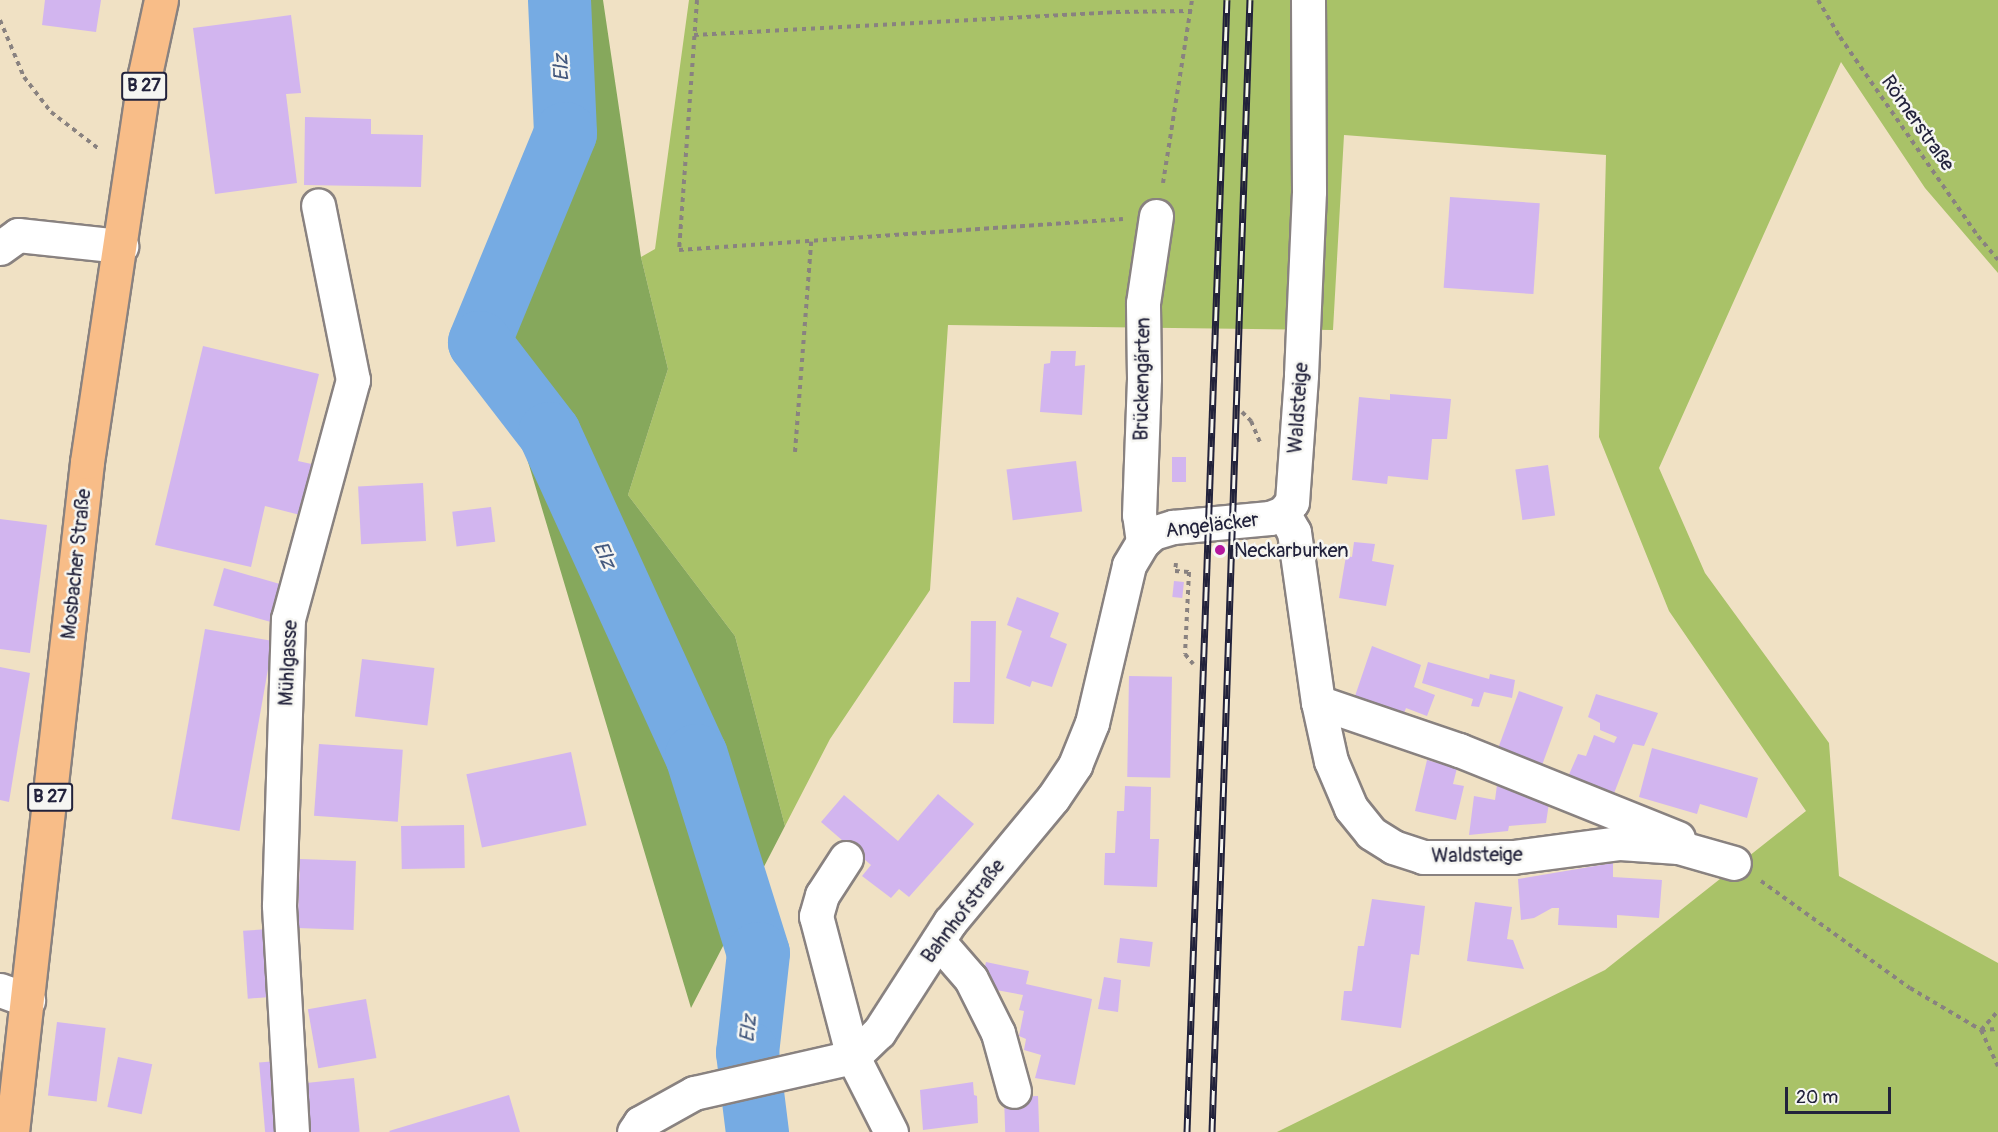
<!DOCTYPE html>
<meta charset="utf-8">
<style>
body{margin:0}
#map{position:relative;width:1998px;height:1132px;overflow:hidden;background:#f0e1c4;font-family:Pangolin,sans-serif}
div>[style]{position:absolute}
.green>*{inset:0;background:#a9c268}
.forest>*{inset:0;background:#86a85c}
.river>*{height:63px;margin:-31.5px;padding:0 31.5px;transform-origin:31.5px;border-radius:31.5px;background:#76abe3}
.building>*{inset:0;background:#d2b5ef;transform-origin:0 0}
.path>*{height:4px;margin-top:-2px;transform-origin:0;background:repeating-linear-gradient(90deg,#898280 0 4.5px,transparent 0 9px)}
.roads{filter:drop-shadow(2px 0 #898280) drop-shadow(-2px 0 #898280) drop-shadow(0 2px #898280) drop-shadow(0 -2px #898280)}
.minor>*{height:33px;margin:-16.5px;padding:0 16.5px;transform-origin:16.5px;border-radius:16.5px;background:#fff}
.major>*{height:33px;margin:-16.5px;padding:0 16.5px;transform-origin:16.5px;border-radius:16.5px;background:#f8bd88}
.rail>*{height:7px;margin-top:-3.5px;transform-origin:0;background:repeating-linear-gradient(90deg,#f6f6f2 0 14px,#22223b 0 28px);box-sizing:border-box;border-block:2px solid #22223b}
.dots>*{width:16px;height:16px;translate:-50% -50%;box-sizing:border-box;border:3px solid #f6f6f2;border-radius:50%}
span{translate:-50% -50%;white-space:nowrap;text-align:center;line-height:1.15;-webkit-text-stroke:5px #f6f6f2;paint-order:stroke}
.shield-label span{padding:2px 4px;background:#f6f6f2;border:2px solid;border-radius:4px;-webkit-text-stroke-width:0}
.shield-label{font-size:18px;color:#22223b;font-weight:700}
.street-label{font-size:20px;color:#22223b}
.poi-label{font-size:20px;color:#22223b}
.left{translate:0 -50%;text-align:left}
.water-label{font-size:21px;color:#44597e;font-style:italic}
.scale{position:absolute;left:1785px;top:1087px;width:106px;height:27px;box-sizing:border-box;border:3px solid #22223b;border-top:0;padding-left:8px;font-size:18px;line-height:21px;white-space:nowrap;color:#22223b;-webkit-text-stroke:4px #f6f6f2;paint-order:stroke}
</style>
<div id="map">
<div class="green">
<div style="clip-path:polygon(689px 0,1998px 0,1998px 273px,1925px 188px,1841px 62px,1659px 468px,1705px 573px,1829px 743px,1839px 876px,1998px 963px,1998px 1132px,1277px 1132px,1605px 970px,1806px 811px,1669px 611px,1599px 437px,1606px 155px,1344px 135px,1333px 330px,948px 325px,930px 590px,830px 739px,785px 826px,735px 636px,628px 495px,668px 369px,641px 257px,655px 249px)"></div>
</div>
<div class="forest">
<div style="clip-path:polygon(529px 0,603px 0,641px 257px,668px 369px,628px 495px,735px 636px,785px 826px,691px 1008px,486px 321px,544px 122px)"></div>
</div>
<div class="river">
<div style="left:559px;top:0;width:133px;rotate:87.4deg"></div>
<div style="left:565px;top:133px;width:226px;rotate:112.4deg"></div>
<div style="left:479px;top:342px;width:115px;rotate:52.4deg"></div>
<div style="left:549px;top:433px;width:354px;rotate:65.5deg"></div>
<div style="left:696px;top:755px;width:207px;rotate:72.6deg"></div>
<div style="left:758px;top:953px;width:100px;rotate:96.3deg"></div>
<div style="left:747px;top:1052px;width:81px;rotate:82.9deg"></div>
</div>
<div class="building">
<div style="clip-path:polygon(45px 0,101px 0,96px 32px,42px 25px)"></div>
<div style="clip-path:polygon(291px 15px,301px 93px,286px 94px,297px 183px,215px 194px,193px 28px)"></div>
<div style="clip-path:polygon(305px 117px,371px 119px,371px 134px,423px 135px,421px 187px,304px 185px)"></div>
<div style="left:1450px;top:197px;width:90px;height:91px;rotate:4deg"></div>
<div style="clip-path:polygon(203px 346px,319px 374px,298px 461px,316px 465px,304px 516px,265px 506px,251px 567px,155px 545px)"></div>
<div style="clip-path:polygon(1051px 351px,1076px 351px,1075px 366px,1085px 365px,1082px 415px,1040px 412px,1044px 364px,1050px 363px)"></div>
<div style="clip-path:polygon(1390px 394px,1451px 399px,1447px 439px,1432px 439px,1428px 480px,1388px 476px,1387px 484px,1352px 480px,1359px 397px,1390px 400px)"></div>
<div style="left:1172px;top:457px;width:14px;height:25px"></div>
<div style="left:1076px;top:461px;width:51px;height:70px;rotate:83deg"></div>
<div style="left:1548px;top:465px;width:51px;height:33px;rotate:82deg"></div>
<div style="left:423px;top:483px;width:58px;height:65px;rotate:87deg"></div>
<div style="left:491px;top:507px;width:35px;height:39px;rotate:83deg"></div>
<div style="clip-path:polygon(0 519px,47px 525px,30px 653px,0 649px)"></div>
<div style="clip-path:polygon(1354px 542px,1375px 544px,1372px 561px,1394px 565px,1386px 606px,1339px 598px,1346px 556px,1352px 557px)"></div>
<div style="left:224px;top:568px;width:59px;height:39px;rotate:16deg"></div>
<div style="left:1174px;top:581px;width:10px;height:16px;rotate:6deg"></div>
<div style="clip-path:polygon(1017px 597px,1059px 613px,1050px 637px,1067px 644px,1052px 687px,1032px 681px,1030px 687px,1006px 678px,1022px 631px,1007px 625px)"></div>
<div style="clip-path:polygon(971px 621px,996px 621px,994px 724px,953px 723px,954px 682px,970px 682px)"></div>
<div style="left:205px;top:629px;width:69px;height:193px;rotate:10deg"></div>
<div style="clip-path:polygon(1372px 646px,1421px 665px,1414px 687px,1435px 695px,1427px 716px,1406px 708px,1403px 716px,1354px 699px)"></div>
<div style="left:362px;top:659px;width:73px;height:58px;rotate:7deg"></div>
<div style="clip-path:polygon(1428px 662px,1489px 679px,1490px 674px,1515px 680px,1512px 698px,1484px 692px,1479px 707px,1471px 706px,1473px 699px,1422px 683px)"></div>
<div style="clip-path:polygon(0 667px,30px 673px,9px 802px,0 800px)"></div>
<div style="left:1129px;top:676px;width:43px;height:101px;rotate:1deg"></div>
<div style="left:1519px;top:691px;width:47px;height:61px;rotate:20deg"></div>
<div style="clip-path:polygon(1596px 694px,1658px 713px,1644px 746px,1633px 744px,1613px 796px,1567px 779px,1578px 754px,1586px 756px,1594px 735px,1614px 743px,1617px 737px,1600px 730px,1600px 723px,1588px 717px)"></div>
<div style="left:319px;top:744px;width:84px;height:72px;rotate:4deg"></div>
<div style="clip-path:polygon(1652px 748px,1758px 778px,1747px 818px,1700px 804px,1697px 814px,1639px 797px)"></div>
<div style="left:571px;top:752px;width:75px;height:107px;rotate:78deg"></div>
<div style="clip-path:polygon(1427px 760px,1457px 768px,1453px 784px,1464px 786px,1456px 820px,1415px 811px)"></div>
<div style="clip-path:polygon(1498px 777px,1549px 803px,1546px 823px,1509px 826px,1508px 831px,1469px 835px,1474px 796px,1495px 800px)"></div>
<div style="clip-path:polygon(1125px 786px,1151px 787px,1150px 839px,1159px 839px,1157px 887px,1104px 885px,1105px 853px,1115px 853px,1117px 811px,1124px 811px)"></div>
<div style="clip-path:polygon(938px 794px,974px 824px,909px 897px,899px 889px,891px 898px,862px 876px,871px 865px,821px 822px,844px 795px,898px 841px)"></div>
<div style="left:464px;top:825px;width:43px;height:63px;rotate:89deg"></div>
<div style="left:300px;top:859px;width:56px;height:69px;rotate:2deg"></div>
<div style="clip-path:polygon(1613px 863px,1613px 877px,1662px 880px,1659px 918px,1617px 915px,1617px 928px,1558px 925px,1559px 908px,1552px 908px,1534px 918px,1521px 920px,1518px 879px)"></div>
<div style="clip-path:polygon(1372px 899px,1425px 906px,1419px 955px,1411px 954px,1401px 1028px,1341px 1020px,1344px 991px,1352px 991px,1358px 946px,1364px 946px)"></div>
<div style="clip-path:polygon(1475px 902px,1512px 907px,1507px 939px,1513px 940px,1524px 969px,1467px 961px)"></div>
<div style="left:269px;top:929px;width:68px;height:26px;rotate:86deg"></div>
<div style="left:1120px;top:938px;width:33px;height:25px;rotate:7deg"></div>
<div style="clip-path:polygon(986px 962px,1029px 971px,1026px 984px,1092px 999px,1075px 1085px,1035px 1078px,1041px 1055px,1024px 1050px,1026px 1039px,1019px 1036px,1024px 1011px,1019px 1010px,1023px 995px,980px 987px)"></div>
<div style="clip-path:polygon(1104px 977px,1121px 980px,1118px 1012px,1098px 1009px)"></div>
<div style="left:366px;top:999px;width:60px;height:59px;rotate:80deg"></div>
<div style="left:57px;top:1022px;width:49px;height:74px;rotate:7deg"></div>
<div style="left:118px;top:1057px;width:35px;height:51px;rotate:12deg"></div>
<div style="left:277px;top:1061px;width:71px;height:18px;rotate:85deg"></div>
<div style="left:354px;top:1078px;width:54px;height:53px;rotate:84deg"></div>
<div style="clip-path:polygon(973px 1082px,974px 1095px,977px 1096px,978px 1123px,923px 1130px,920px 1090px)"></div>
<div style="clip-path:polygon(509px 1095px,520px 1132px,390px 1132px,389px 1131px)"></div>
<div style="left:1038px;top:1096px;width:36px;height:34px;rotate:88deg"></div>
</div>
<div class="path">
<div style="left:697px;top:0;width:251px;rotate:94.1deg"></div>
<div style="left:679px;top:250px;width:445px;rotate:-4deg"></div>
<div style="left:1818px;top:0;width:43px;rotate:59.3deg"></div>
<div style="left:1840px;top:37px;width:242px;rotate:55.3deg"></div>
<div style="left:1978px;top:236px;width:31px;rotate:50deg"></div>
<div style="left:0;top:20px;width:62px;rotate:67.2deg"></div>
<div style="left:24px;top:77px;width:44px;rotate:52.4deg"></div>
<div style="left:51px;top:112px;width:61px;rotate:37.6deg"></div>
<div style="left:694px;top:35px;width:423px;rotate:-3.1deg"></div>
<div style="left:1116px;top:12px;width:76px;rotate:-0.8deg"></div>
<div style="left:1163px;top:183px;width:185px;rotate:-81deg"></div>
<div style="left:1242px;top:412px;width:13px;rotate:45deg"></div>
<div style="left:1251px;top:421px;width:23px;rotate:67deg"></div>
<div style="left:795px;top:452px;width:211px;rotate:-85.6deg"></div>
<div style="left:1176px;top:563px;width:8px;rotate:97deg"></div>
<div style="left:1175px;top:571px;width:14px;rotate:4deg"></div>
<div style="left:1189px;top:572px;width:82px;rotate:92.8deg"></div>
<div style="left:1185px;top:654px;width:13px;rotate:51deg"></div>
<div style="left:1761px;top:881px;width:183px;rotate:35.7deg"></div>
<div style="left:1910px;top:988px;width:82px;rotate:30.6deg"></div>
<div style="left:1981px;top:1030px;width:40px;rotate:65deg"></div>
<div style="left:1981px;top:1030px;width:25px;rotate:-48deg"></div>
<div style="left:1981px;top:1030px;width:17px;rotate:-3deg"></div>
</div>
<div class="roads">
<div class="minor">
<div style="left:0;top:248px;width:22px;rotate:-36deg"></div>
<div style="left:18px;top:235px;width:104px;rotate:6.1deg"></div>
<div style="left:1283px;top:513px;width:22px;rotate:60deg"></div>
<div style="left:1294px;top:532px;width:172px;rotate:82deg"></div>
<div style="left:1318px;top:702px;width:60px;rotate:77.6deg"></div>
<div style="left:1331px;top:761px;width:51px;rotate:66.9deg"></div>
<div style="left:1351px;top:808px;width:32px;rotate:51deg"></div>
<div style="left:1371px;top:833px;width:26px;rotate:32deg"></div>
<div style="left:1393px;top:847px;width:32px;rotate:18deg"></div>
<div style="left:1423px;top:857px;width:90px"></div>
<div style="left:1513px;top:857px;width:108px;rotate:-7.5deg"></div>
<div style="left:1620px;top:843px;width:58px;rotate:3.9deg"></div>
<div style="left:1678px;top:847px;width:58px;rotate:15.9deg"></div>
<div style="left:1283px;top:513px;width:14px;rotate:-51deg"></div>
<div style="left:1292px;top:502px;width:127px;rotate:-85.9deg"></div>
<div style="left:1301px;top:375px;width:184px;rotate:-87.5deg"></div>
<div style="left:1309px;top:191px;width:191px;rotate:-90.3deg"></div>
<div style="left:1143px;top:542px;width:27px;rotate:-98deg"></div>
<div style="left:1139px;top:515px;width:137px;rotate:-87.9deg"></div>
<div style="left:1144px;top:378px;width:75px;rotate:-90.8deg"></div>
<div style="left:1143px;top:303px;width:88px;rotate:-81.5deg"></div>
<div style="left:1318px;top:702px;width:149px;rotate:18.8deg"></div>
<div style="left:1459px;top:750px;width:236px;rotate:21.9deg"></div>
<div style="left:846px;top:858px;width:44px;rotate:123deg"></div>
<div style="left:822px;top:895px;width:22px;rotate:106deg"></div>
<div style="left:816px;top:916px;width:146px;rotate:75.3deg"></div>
<div style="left:853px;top:1057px;width:84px;rotate:63.1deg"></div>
<div style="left:938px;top:941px;width:50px;rotate:49deg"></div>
<div style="left:971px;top:979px;width:60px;rotate:63.4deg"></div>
<div style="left:998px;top:1033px;width:60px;rotate:74.6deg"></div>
<div style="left:0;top:990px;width:30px;rotate:20deg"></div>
<div style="left:292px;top:1132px;width:227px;rotate:-93.3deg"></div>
<div style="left:279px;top:905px;width:286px;rotate:-88.2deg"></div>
<div style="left:288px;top:619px;width:248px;rotate:-74.8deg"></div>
<div style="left:353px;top:380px;width:178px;rotate:-101.3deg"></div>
<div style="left:634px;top:1132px;width:11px;rotate:-56deg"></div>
<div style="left:640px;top:1123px;width:62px;rotate:-29.1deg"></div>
<div style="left:694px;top:1093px;width:163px;rotate:-12.8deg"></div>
<div style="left:853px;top:1057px;width:36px;rotate:-44deg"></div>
<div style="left:879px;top:1032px;width:131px;rotate:-57.2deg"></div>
<div style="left:950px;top:922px;width:161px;rotate:-50.3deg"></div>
<div style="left:1053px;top:798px;width:40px;rotate:-56deg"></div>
<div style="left:1075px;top:765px;width:45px;rotate:-68deg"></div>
<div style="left:1092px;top:723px;width:162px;rotate:-76.8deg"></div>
<div style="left:1129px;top:565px;width:27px;rotate:-59deg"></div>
<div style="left:1143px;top:542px;width:13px;rotate:-42deg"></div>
<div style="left:1153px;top:533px;width:21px;rotate:-17deg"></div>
<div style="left:1173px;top:527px;width:97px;rotate:-5.3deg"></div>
<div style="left:1270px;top:518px;width:14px;rotate:-21deg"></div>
</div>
<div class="major">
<div style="left:12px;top:1132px;width:674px;rotate:-83.61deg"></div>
<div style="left:87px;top:462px;width:392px;rotate:-81.5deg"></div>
<div style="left:145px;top:74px;width:76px;rotate:-77.8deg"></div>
</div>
</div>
<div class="rail">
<div style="left:1187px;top:1132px;width:1133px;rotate:-87.98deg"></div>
<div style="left:1212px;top:1132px;width:1133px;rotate:-88.08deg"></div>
</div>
<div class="dots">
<div style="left:1220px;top:550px;background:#b5179e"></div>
</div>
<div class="shield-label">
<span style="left:144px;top:86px">B 27</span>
<span style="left:50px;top:797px">B 27</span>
</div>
<div class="street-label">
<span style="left:1918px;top:123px;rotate:55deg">Römerstraße</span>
<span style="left:1142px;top:379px;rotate:-89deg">Brückengärten</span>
<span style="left:1298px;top:408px;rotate:-86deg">Waldsteige</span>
<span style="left:1212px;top:525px;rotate:-7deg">Angeläcker</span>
<span style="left:76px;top:564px;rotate:-84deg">Mosbacher Straße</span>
<span style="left:288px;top:663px;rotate:-87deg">Mühlgasse</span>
<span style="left:1477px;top:855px;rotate:-1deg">Waldsteige</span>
<span style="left:963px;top:911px;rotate:-53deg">Bahnhofstraße</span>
</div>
<div class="poi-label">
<span class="left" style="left:1234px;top:550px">Neckarburken</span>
</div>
<div class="water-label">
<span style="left:562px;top:68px;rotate:-93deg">Elz</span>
<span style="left:604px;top:555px;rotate:66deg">Elz</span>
<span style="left:749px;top:1029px;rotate:-84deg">Elz</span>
</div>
<div class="scale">20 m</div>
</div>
